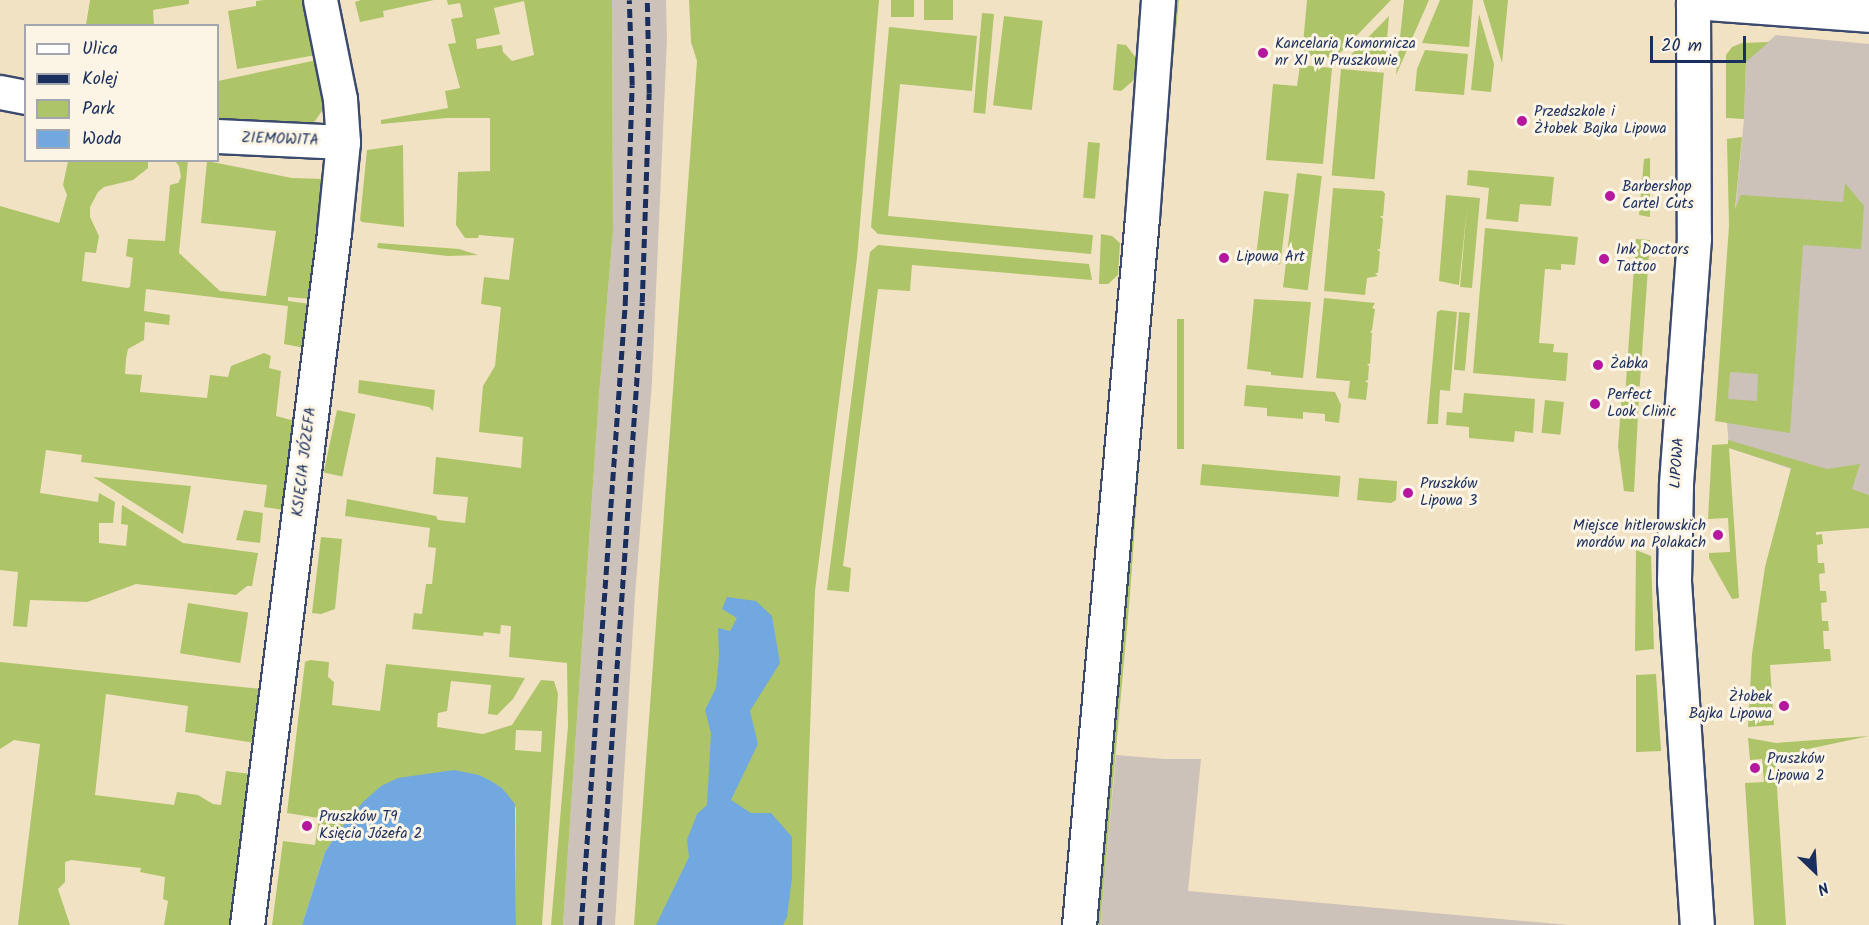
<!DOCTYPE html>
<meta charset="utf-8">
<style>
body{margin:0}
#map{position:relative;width:1869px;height:925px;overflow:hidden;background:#f2e2c4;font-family:Kalam,sans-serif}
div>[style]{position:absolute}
.industrial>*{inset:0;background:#ccc2b9}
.green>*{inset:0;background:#aec468;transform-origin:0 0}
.water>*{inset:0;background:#72a8e0}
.roads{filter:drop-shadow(2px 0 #3b4a6d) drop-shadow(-2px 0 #3b4a6d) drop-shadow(0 2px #3b4a6d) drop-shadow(0 -2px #3b4a6d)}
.minor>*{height:33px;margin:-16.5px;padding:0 16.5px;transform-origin:16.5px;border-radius:16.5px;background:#fff}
.rail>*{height:4.5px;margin-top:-2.25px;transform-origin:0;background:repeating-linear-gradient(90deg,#1b2f5e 0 9px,transparent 0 13.5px)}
.dots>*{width:16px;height:16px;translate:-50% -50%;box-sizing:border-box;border:3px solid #fcf5e5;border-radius:50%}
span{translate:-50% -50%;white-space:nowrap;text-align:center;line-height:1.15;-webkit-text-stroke:6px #fcf5e5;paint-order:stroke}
.poi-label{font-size:15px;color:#1b2f5e}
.left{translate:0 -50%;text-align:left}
.right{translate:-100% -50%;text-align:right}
.street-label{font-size:15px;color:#1b2f5e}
.legend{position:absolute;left:24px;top:24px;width:195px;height:138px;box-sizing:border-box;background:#fcf5e5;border:2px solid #a2a6af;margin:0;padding:8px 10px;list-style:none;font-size:18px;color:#1b2f5e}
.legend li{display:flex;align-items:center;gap:12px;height:30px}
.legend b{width:30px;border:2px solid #a2a6af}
.north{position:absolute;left:1785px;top:841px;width:60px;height:60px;-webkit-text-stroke:4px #fcf5e5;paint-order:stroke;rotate:155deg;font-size:16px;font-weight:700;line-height:24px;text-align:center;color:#1b2f5e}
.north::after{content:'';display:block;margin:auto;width:21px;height:27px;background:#1b2f5e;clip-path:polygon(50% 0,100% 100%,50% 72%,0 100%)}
.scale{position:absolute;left:1650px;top:36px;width:96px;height:27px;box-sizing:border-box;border:3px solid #1b2f5e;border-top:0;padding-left:8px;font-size:18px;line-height:21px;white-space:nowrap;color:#1b2f5e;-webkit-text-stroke:4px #fcf5e5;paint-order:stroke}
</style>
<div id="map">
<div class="industrial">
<div style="clip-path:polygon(612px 0,666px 0,667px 39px,652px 382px,635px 595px,615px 925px,563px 925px,599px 396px,613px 231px)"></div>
<div style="clip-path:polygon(1776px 35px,1869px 44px,1869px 495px,1729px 448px,1727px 423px,1735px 213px,1744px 119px,1746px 61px)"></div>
<div style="clip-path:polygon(1116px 755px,1165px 759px,1201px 759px,1188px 891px,1569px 925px,1100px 925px)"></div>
</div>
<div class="green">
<div style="clip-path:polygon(90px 0,189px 0,189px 4px,153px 10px,154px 25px,86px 25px)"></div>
<div style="clip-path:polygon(264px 0,305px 0,316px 55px,237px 69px,228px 11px,256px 6px,256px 1px)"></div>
<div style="clip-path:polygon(361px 0,434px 0,383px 11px,384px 17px,360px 22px,355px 2px)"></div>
<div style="clip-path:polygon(evenodd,447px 0,612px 0,613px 231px,599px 396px,563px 925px,551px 925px,568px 726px,567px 663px,509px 657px,511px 626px,501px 625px,500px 634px,484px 632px,483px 636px,412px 629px,414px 613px,422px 614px,426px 584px,432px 584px,436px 548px,428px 547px,430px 528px,345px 516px,347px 499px,436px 516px,438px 520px,465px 523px,468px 497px,433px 494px,436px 457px,521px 468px,523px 437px,479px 432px,483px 386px,495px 366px,501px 307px,481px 304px,484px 277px,509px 280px,514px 238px,479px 235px,478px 238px,465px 238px,456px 225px,458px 172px,490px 171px,490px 118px,447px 118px,381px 124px,381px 120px,448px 108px,445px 91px,460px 88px,448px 44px,456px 43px,451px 19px,463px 17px,460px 3px,448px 5px,447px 0,524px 1px,534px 55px,512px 61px,503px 52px,502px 45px,477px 49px,476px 39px,500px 34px,494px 8px,524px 1px)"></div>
<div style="clip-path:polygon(689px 0,879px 0,857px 258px,815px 591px,803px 925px,634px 925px,697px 61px,691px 42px)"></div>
<div style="left:891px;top:0;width:23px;height:17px"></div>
<div style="left:924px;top:0;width:29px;height:20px"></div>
<div style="clip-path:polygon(1174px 0,1179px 0,1153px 264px,1130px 595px,1100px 925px,1096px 925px)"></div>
<div style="clip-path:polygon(1307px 0,1391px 0,1335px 58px,1302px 55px)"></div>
<div style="clip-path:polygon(1404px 0,1429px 0,1396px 75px)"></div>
<div style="clip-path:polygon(1440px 0,1473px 0,1469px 47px,1422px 43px)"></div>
<div style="clip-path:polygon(1483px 0,1508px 0,1502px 63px)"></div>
<div style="left:982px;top:13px;width:12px;height:100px;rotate:5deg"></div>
<div style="clip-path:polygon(1479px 14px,1494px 64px,1491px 92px,1471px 90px)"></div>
<div style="left:1004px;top:16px;width:39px;height:90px;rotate:7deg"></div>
<div style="clip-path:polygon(1389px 16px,1385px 63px,1346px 60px)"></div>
<div style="clip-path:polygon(889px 27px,977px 36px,972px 91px,900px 84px,888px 216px,1093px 235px,1091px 254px,878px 234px,871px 227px)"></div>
<div style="clip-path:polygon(1769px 42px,1746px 62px,1744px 119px,1726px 118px,1726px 55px,1732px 47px,1742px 43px)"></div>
<div style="clip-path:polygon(1117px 44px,1126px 45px,1136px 58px,1134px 80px,1121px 91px,1113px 90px)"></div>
<div style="clip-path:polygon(1425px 50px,1468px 54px,1464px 95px,1415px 91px,1417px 69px)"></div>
<div style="clip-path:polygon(317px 60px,326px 105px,315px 121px,307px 125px,218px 121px,218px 81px)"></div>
<div style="clip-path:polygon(1300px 65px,1332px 68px,1323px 164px,1266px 160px,1273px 84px,1297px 86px)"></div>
<div style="left:1341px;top:69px;width:43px;height:107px;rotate:5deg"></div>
<div style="clip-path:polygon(evenodd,1742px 137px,1735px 209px,1741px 195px,1843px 202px,1845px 183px,1864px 206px,1861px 249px,1803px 245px,1790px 433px,1715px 421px,1729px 226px,1727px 139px,1742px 137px,1730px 372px,1758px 374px,1757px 401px,1728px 399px,1730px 372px)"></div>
<div style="left:1088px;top:142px;width:12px;height:56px;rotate:5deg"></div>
<div style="clip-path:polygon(403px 145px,404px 227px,362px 222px,360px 220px,367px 150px)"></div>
<div style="clip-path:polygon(1650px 158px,1650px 217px,1639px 215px,1644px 159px)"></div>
<div style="clip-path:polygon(68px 161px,148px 161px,148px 168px,133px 180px,104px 187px,98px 192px,90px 207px,90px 217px,99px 236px,96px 253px,85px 252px,82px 281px,127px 288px,130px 287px,133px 258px,126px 256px,128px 239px,165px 241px,170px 185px,178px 183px,181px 177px,179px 166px,175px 161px,188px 161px,179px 253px,220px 291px,266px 296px,276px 231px,201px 223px,207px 161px,292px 178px,325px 179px,311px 299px,288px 297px,288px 301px,310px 304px,305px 348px,284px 344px,288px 306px,146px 289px,144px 311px,170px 315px,169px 325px,145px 322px,144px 340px,128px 349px,126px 359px,125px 374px,142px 375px,140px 392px,207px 398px,210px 375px,228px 377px,231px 366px,264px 353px,271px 356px,269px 368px,281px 371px,276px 416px,295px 421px,284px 510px,264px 507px,267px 485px,81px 462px,82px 455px,46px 450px,40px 493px,98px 502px,99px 493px,115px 502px,113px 523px,99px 523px,99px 543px,126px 546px,128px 525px,121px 524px,122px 505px,183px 543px,258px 553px,252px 586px,247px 586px,236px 595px,229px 594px,136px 584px,87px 602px,30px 600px,27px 627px,13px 626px,18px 572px,0 570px,0 206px,59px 223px,67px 195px,63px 185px)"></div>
<div style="clip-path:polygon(1468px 170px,1554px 177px,1551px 206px,1520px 204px,1518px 222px,1486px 219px,1489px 188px,1467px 185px)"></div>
<div style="left:1297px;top:173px;width:25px;height:115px;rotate:7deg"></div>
<div style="clip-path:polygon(1333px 188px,1383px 191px,1385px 194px,1383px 216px,1380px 216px,1383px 219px,1380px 249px,1377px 249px,1380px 252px,1378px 273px,1375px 273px,1378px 276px,1367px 278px,1365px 295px,1324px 291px)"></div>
<div style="left:1264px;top:191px;width:25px;height:71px;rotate:7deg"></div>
<div style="clip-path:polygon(1446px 195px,1480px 198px,1472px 288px,1460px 287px,1467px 208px,1459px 285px,1439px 281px)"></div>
<div style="clip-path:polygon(1485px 228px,1578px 237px,1575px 265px,1561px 264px,1561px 270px,1545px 269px,1539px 343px,1554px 344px,1553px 352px,1568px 353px,1566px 381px,1473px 373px)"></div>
<div style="clip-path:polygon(1101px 234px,1112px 236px,1120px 243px,1118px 275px,1108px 284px,1099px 284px)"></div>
<div style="left:1636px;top:239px;width:14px;height:147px;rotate:4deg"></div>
<div style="clip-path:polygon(378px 243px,459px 249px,478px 255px,448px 256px,377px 248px)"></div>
<div style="clip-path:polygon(878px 245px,1089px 264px,1092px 280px,912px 265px,910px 291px,878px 289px,843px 566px,851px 568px,849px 592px,827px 590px,870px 252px)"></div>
<div style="clip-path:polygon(1324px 298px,1375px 303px,1372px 308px,1375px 309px,1372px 330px,1370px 332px,1372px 333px,1370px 363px,1367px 365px,1369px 366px,1368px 380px,1365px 381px,1368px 383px,1366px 400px,1348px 398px,1350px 381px,1316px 378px)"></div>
<div style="clip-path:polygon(1254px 299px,1311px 302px,1303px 378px,1271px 375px,1271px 372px,1247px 369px)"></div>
<div style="clip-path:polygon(1441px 310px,1457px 312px,1450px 391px,1440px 390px,1438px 424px,1427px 424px,1437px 312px)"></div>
<div style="left:1459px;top:312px;width:11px;height:58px;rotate:5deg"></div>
<div style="left:1177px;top:319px;width:7px;height:130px"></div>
<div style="clip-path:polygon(359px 380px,435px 390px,433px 411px,429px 407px,358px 393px)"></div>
<div style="clip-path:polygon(1246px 385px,1335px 392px,1341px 405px,1339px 423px,1325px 421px,1325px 414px,1303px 412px,1303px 419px,1267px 416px,1267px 408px,1244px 406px)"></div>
<div style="clip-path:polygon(1464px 393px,1535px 399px,1533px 433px,1515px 431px,1514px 442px,1469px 438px,1469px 427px,1446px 425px,1447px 412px,1462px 413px)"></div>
<div style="clip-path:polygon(1622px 394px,1639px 395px,1634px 492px,1624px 491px,1618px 446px)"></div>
<div style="left:1545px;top:400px;width:19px;height:33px;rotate:6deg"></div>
<div style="left:337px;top:410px;width:19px;height:64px;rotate:12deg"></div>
<div style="clip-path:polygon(1728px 440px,1827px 469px,1860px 464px,1852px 489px,1869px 495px,1869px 528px,1816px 532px,1816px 535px,1822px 534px,1823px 544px,1817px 545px,1818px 563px,1824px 563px,1825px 573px,1819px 574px,1820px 591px,1826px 591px,1827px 602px,1821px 603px,1822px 621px,1828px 621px,1829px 631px,1823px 631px,1824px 649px,1830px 649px,1831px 661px,1770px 665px,1774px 725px,1748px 727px,1752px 654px,1765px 567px,1791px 468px,1729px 448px,1739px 598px,1732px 599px,1709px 558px,1709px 553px,1730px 552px,1728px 518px,1708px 519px,1712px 445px,1728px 444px)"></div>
<div style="left:1202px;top:464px;width:139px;height:21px;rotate:5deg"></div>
<div style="clip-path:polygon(93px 477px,191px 486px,183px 534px)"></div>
<div style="clip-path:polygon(1359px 478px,1397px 481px,1396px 500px,1391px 503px,1357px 500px)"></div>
<div style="clip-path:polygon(244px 510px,263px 513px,260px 543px,236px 540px)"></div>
<div style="clip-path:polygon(321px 537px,342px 539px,335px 609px,321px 614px,312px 613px)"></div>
<div style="clip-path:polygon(1636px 550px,1651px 556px,1654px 649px,1635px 651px)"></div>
<div style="left:188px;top:603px;width:61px;height:51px;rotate:9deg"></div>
<div style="clip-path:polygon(evenodd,310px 660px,329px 662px,328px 677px,334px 682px,332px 705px,380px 711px,386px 664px,525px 678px,513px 699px,497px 715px,488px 714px,491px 685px,451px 681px,447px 711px,438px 713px,437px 727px,483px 734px,512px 725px,541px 680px,554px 681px,558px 694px,542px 925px,516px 925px,516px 808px,502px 788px,479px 775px,381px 786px,338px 832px,325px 852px,302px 925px,272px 925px,283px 841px,315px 845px,319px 818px,287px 813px,305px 662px,310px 660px,516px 730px,542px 731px,541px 752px,515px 750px,516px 730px)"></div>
<div style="clip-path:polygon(0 662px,262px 689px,255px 743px,185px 732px,188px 706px,106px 694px,95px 795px,174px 805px,177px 792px,198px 795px,213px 804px,221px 805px,226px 771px,251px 774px,233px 925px,164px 925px,168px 901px,163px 899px,165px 877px,140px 872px,141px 868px,71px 860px,65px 862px,65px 882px,58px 889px,70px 925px,18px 925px,40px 744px,14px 740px,0 749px)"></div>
<div style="clip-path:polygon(1656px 674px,1661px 751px,1636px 752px,1636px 675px)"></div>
<div style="clip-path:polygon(1869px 736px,1803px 750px,1804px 755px,1775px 757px,1786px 925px,1754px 925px,1745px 783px,1764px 782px,1762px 759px,1750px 760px,1748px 738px,1776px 743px)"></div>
</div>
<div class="water">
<div style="clip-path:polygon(727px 597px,756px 601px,772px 616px,780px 663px,750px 711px,758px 744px,731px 800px,751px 813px,771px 813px,792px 837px,792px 878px,787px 917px,783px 925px,656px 925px,689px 857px,687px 840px,697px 814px,707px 805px,711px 733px,705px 710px,716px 688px,719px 656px,718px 628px,730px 631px,737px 618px,722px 609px)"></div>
<div style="clip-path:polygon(454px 770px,479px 775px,491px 781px,502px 788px,515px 804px,516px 925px,302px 925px,325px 852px,338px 832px,363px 802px,381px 786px,398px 778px)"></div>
</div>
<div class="roads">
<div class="minor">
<div style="left:1693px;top:0;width:238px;rotate:89.8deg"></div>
<div style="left:1694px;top:238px;width:248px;rotate:94.2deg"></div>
<div style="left:1676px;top:485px;width:96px;rotate:91.2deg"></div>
<div style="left:1674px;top:581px;width:345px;rotate:86.2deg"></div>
<div style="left:1693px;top:2px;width:176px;rotate:4.2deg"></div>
<div style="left:0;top:92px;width:26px;rotate:11deg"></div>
<div style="left:218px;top:136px;width:125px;rotate:2.7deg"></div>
<div style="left:247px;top:925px;width:698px;rotate:-82.84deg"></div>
<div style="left:334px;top:232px;width:90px;rotate:-84.3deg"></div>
<div style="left:343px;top:142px;width:43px;rotate:-94deg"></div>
<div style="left:340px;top:99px;width:101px;rotate:-101.4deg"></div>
<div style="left:1079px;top:925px;width:710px;rotate:-84.91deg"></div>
<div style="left:1142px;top:218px;width:219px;rotate:-85.8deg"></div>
</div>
</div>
<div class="rail">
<div style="left:581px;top:925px;width:623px;rotate:-85.95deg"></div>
<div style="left:625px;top:304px;width:219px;rotate:-88.2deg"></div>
<div style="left:632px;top:85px;width:85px;rotate:-92deg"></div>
<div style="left:599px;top:925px;width:624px;rotate:-86.05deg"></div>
<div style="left:642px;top:302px;width:209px;rotate:-88.1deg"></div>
<div style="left:649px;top:93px;width:93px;rotate:-91.2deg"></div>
</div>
<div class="dots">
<div style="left:1263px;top:53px;background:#b5179e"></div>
<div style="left:1522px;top:121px;background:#b5179e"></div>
<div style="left:1610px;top:196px;background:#b5179e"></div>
<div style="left:1224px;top:258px;background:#b5179e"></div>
<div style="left:1604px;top:259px;background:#b5179e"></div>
<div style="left:1598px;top:365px;background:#b5179e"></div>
<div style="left:1595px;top:404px;background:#b5179e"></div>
<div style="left:1408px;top:493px;background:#b5179e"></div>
<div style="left:1718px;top:535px;background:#b5179e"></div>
<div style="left:1784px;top:706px;background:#b5179e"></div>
<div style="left:1755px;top:768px;background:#b5179e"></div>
<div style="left:307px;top:826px;background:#b5179e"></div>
</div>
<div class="poi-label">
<span class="left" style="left:1275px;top:53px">Kancelaria Komornicza<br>nr XI w Pruszkowie</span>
<span class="left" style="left:1534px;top:121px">Przedszkole i<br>Żłobek Bajka Lipowa</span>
<span class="left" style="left:1622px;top:196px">Barbershop<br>Cartel Cuts</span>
<span class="left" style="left:1616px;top:259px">Ink Doctors<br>Tattoo</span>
<span class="left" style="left:1236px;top:258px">Lipowa Art</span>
<span class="left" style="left:1610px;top:365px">Żabka</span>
<span class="left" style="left:1607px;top:404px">Perfect<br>Look Clinic</span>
<span class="left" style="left:1420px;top:493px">Pruszków<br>Lipowa 3</span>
<span class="right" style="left:1706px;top:535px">Miejsce hitlerowskich<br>mordów na Polakach</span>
<span class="right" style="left:1772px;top:706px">Żłobek<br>Bajka Lipowa</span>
<span class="left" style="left:1767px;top:768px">Pruszków<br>Lipowa 2</span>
<span class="left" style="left:319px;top:826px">Pruszków T9<br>Księcia Józefa 2</span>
</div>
<div class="street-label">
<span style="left:280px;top:140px;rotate:2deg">ZIEMOWITA</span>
<span style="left:305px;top:462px;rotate:-83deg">KSIĘCIA JÓZEFA</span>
<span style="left:1678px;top:463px;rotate:-86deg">LIPOWA</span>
</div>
<ul class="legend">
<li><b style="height:8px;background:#fff"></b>Ulica</li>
<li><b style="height:8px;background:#1b2f5e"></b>Kolej</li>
<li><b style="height:16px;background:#aec468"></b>Park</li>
<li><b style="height:16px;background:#72a8e0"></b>Woda</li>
</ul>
<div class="north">N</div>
<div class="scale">20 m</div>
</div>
